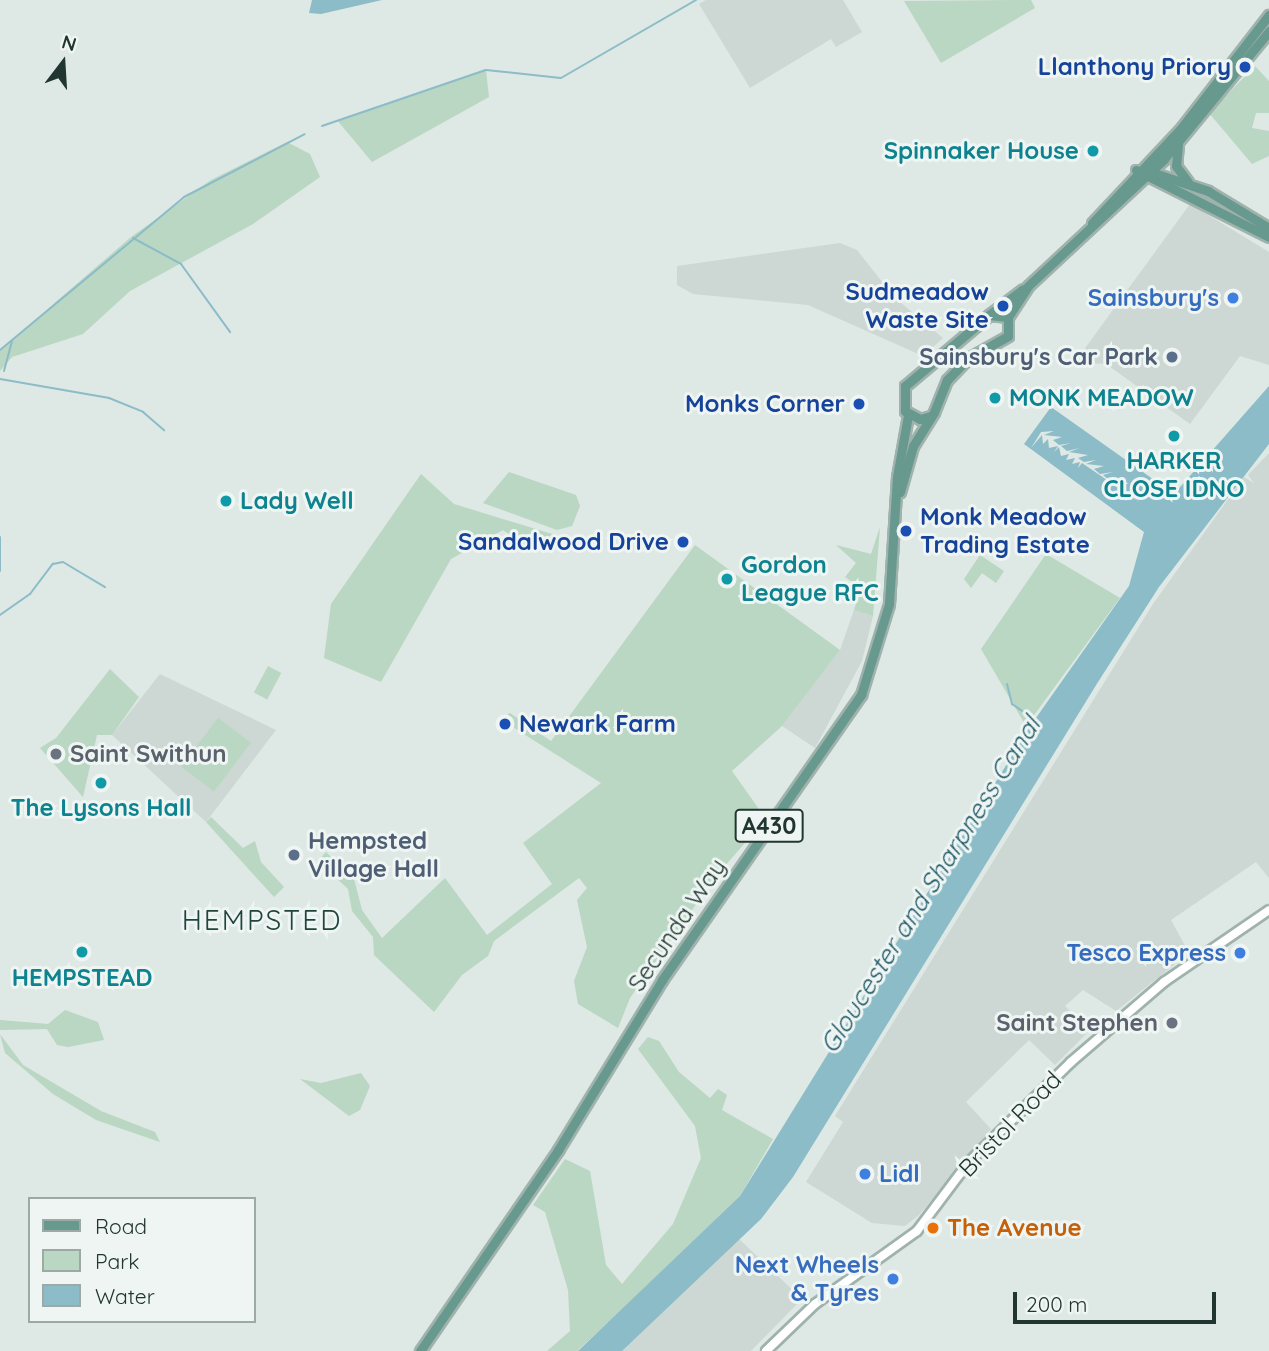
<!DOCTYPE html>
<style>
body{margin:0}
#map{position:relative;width:1269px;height:1351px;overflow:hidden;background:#dee8e4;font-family:Quicksand,sans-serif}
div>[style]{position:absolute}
.built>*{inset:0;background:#cdd7d3}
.green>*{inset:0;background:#b9d7c2;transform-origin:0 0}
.water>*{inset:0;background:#8bbcc8}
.pier>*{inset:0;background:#dee8e4}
.stream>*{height:2px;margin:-1px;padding:0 1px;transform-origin:1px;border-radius:1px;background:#8bbcc8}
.roads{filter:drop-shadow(2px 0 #9fb2ac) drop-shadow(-2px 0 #9fb2ac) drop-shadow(0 2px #9fb2ac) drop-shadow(0 -2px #9fb2ac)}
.secondary>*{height:8px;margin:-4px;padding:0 4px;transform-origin:4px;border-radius:4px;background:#fff}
.primary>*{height:9px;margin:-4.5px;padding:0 4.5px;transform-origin:4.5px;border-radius:4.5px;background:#67998e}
.dots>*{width:19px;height:19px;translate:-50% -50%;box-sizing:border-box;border:4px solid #eef5f2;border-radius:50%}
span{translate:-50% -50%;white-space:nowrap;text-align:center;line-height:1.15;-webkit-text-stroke:6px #eef5f2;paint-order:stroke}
.shield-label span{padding:2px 5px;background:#eef5f2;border:2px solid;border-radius:5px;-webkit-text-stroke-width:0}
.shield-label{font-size:23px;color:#213631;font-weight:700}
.transit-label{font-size:24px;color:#164399;font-weight:700}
.right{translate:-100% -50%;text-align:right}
.left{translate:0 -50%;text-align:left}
.culture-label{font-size:24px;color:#0d838f;font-weight:700}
.shop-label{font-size:24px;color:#366cbe;font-weight:700}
.service-label{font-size:24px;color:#4e5e75;font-weight:700}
.worship-label{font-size:24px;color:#5b616d;font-weight:700}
.street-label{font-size:24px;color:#213631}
.food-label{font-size:24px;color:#c56008;font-weight:700}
.water-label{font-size:26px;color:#235b6a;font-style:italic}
.quarter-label{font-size:28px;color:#20453e;letter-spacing:2px}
.legend{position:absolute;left:28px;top:1197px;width:228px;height:126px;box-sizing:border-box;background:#eef5f2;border:2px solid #9ca9a5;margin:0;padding:9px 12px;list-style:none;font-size:21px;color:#213631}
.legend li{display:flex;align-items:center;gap:14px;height:35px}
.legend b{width:35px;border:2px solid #9ca9a5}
.north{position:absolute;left:28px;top:28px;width:70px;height:70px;-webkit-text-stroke:5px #eef5f2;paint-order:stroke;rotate:17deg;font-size:19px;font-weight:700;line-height:28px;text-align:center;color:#213631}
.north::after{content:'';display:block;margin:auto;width:24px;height:32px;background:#213631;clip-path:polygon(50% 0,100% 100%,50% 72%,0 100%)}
.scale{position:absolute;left:1013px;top:1292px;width:203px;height:32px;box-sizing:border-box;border:4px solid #213631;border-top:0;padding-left:9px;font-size:21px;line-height:24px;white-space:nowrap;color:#213631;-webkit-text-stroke:5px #eef5f2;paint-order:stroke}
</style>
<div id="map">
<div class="built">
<div style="clip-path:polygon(706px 0,843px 0,862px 32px,836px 47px,831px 39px,750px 88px,699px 4px)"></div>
<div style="clip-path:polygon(1190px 204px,1269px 252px,1269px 365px,1240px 356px,1190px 424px,1106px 364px,1075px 362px)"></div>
<div style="clip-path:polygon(840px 243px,857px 250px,894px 297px,943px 338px,923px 356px,808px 305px,693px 294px,677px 285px,677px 266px)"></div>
<div style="clip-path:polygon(1269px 453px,1269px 878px,1256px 862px,1171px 920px,1189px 953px,1116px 1011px,1083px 990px,1065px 1006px,1089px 1031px,1055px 1065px,1029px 1040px,966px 1102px,991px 1129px,919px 1215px,905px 1226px,872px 1223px,806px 1182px,843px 1122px,835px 1116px,1153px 604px,1244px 477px,1254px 483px,1248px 475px)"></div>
<div style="clip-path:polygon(854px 610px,873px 616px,862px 661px,815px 748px,782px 726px,840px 650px)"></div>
<div style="clip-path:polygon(160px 674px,276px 730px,206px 822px,112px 735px)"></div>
<div style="clip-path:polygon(738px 1238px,802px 1299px,751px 1351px,622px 1351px)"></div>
</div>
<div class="green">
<div style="clip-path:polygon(1031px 0,1035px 8px,941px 63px,904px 1px)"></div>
<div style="clip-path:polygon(1255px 66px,1269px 81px,1269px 113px,1256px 113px,1252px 128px,1269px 131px,1269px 156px,1252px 164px,1209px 113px)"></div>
<div style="clip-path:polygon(486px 70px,489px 97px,372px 162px,337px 120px)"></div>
<div style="clip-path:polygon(287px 142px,310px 154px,320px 177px,253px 224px,130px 291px,83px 334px,12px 357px,0 371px,0 350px,131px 237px,211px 180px)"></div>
<div style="clip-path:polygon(509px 472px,576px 495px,580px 506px,572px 526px,557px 530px,483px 503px)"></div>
<div style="clip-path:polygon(421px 474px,454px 504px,565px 538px,537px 536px,529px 548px,503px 530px,451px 559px,381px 682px,324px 658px,331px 604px)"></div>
<div style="clip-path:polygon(880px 527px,873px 616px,854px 610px,861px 588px,845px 577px,856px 563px,836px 545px,871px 554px)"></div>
<div style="clip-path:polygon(695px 545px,840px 650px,782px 726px,732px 771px,766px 819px,716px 876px,630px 998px,618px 1028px,578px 1004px,574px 981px,587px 947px,577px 900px,587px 888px,579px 878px,494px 941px,488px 956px,462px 975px,434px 1012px,374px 955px,373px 937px,352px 911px,348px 889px,318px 861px,326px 852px,354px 879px,362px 910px,382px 938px,445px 878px,487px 935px,552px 884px,523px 843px,601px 783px,500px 719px,510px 713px,551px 741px)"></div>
<div style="clip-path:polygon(1046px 554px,1120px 598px,1026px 726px,981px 649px)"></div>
<div style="clip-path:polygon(980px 555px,1004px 571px,996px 583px,982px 573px,971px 588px,964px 579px)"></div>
<div style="left:268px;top:666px;width:15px;height:30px;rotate:28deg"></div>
<div style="clip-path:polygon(110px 669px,139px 697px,112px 735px,97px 735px,83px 797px,40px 748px,56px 738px)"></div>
<div style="left:218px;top:718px;width:41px;height:61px;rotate:37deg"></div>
<div style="clip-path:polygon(211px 817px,243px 848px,255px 841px,261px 862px,284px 887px,274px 897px,206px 822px)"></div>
<div style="clip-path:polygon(65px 1010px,98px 1022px,104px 1040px,68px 1047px,57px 1045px,47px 1029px,0 1030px,0 1020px,48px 1024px)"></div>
<div style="clip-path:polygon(0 1034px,23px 1065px,101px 1111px,155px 1132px,160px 1142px,96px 1120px,53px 1094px,5px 1053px)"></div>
<div style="clip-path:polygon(648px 1037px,659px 1041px,679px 1072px,710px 1098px,718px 1089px,727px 1095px,722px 1110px,773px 1139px,740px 1196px,627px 1305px,577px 1351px,547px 1351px,570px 1331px,568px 1290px,545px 1212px,533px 1205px,565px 1159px,590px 1171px,606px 1265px,622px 1284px,673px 1224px,701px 1158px,695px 1126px,638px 1049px)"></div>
<div style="clip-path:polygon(361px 1073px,370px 1086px,360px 1110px,349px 1116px,300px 1079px,321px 1083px)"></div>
</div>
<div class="water">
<div style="clip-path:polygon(312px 0,382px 0,321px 14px,309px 13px)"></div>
<div style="clip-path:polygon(1269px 386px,1269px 444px,1159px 587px,1098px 682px,793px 1177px,761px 1219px,622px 1351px,578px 1351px,740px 1196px,1031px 725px,1129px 586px,1144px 532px,1024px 444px,1051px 407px,1174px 494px)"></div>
</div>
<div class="pier">
<div style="clip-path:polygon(1054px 431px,1044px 435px,1062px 437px,1053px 440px,1059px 445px,1071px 443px,1061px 446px,1067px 451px,1080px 448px,1069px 452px,1088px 455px,1078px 458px,1084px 462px,1096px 460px,1086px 464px,1104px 466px,1094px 469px,1100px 474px,1113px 472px,1103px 475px,1109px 480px,1121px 478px,1111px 481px,1129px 483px,1119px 487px,1142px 504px,1082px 463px,1078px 468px,1080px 462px,1072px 464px,1075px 458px,1066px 460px,1069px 454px,1061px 456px,1059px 447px,1054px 452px,1058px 446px,1049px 448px,1048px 439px,1043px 444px,1042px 435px,1031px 448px,1041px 432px)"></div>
</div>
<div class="stream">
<div style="left:322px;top:126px;width:173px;rotate:-18.9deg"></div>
<div style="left:486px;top:70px;width:75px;rotate:6.1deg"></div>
<div style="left:561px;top:78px;width:156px;rotate:-30deg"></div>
<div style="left:133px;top:238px;width:55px;rotate:28.4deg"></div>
<div style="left:181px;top:264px;width:84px;rotate:54.2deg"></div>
<div style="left:0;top:350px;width:239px;rotate:-39.7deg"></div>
<div style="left:184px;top:197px;width:136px;rotate:-27.5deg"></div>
<div style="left:4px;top:371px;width:31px;rotate:-75deg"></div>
<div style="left:0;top:379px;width:111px;rotate:9.9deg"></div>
<div style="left:109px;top:398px;width:37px;rotate:22deg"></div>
<div style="left:143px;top:412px;width:28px;rotate:41deg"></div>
<div style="left:0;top:537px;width:34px;rotate:90deg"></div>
<div style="left:0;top:615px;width:37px;rotate:-35deg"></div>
<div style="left:30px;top:594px;width:38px;rotate:-53deg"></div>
<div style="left:53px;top:564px;width:10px;rotate:-11deg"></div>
<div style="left:63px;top:562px;width:49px;rotate:30.8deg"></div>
<div style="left:1007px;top:684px;width:21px;rotate:76deg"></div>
<div style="left:1012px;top:704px;width:29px;rotate:34deg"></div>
</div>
<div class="roads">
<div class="secondary">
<div style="left:766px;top:1351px;width:68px;rotate:-43.8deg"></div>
<div style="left:815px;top:1304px;width:125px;rotate:-35.6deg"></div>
<div style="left:917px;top:1231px;width:85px;rotate:-53.1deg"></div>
<div style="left:968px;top:1163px;width:144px;rotate:-44.4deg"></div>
<div style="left:1071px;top:1062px;width:123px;rotate:-40.7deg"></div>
<div style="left:1164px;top:982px;width:127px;rotate:-34.4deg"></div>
</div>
<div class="primary">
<div style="left:1178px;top:144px;width:22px;rotate:95deg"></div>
<div style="left:1176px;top:166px;width:20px;rotate:53deg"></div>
<div style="left:1136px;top:170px;width:149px;rotate:26.7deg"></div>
<div style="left:1148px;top:171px;width:63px;rotate:18.4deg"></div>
<div style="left:1208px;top:191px;width:71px;rotate:31.2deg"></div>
<div style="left:1092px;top:223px;width:132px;rotate:-46.8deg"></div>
<div style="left:1182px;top:127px;width:142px;rotate:-52.2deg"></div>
<div style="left:990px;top:314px;width:41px;rotate:-37.1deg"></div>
<div style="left:1008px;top:317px;width:37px;rotate:-57deg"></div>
<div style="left:1028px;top:286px;width:186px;rotate:-43deg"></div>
<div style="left:1164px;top:159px;width:166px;rotate:-50.6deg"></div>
<div style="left:900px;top:492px;width:48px;rotate:-74.2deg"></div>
<div style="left:913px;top:446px;width:40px;rotate:-58deg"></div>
<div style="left:934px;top:412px;width:35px;rotate:-68deg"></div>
<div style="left:947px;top:380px;width:29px;rotate:-46deg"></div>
<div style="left:967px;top:359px;width:47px;rotate:-29.3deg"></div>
<div style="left:1008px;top:336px;width:19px;rotate:-90deg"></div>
<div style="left:1008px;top:317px;width:19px;rotate:-174deg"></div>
<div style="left:989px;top:315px;width:110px;rotate:139.8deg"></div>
<div style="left:905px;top:386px;width:25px;rotate:90deg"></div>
<div style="left:905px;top:411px;width:17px;rotate:28deg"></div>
<div style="left:920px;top:419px;width:11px;rotate:-15deg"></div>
<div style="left:420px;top:1351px;width:244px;rotate:-55.5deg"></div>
<div style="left:558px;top:1150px;width:199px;rotate:-58.5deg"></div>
<div style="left:662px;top:980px;width:348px;rotate:-55.1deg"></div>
<div style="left:861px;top:695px;width:95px;rotate:-72.9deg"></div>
<div style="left:889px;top:604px;width:127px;rotate:-86.4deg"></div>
<div style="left:897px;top:477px;width:63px;rotate:-79.9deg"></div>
</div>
</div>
<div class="dots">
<div style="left:1245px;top:67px;background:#1a4fb4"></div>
<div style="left:1093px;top:151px;background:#0f9aa8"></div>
<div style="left:1233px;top:298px;background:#3f7fe0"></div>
<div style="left:1003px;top:306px;background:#1a4fb4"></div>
<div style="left:1172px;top:357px;background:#5c6f8a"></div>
<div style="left:995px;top:398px;background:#0f9aa8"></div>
<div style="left:859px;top:404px;background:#1a4fb4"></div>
<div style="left:1174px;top:436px;background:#0f9aa8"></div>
<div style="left:226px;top:501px;background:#0f9aa8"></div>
<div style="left:906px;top:531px;background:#1a4fb4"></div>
<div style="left:683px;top:542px;background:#1a4fb4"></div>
<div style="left:727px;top:579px;background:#0f9aa8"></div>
<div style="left:505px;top:724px;background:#1a4fb4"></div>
<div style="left:56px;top:754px;background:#6b7280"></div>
<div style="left:101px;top:783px;background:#0f9aa8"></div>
<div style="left:294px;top:855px;background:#5c6f8a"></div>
<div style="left:82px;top:952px;background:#0f9aa8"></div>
<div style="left:1240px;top:953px;background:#3f7fe0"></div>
<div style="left:1172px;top:1023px;background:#6b7280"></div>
<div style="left:865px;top:1174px;background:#3f7fe0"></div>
<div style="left:933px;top:1228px;background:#e8710a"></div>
<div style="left:893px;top:1279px;background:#3f7fe0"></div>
</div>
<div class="shield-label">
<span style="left:769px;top:826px">A430</span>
</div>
<div class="transit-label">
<span class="right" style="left:1231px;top:67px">Llanthony Priory</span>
<span class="right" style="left:989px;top:306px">Sudmeadow<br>Waste Site</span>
<span class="right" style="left:845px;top:404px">Monks Corner</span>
<span class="left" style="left:920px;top:531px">Monk Meadow<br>Trading Estate</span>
<span class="right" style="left:669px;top:542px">Sandalwood Drive</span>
<span class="left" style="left:519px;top:724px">Newark Farm</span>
</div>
<div class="culture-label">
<span class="right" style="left:1079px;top:151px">Spinnaker House</span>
<span class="left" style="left:1009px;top:398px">MONK MEADOW</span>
<span style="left:1174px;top:475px">HARKER<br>CLOSE IDNO</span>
<span class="left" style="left:240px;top:501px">Lady Well</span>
<span class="left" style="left:741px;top:579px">Gordon<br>League RFC</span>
<span style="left:101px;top:808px">The Lysons Hall</span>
<span style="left:82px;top:978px">HEMPSTEAD</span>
</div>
<div class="shop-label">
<span class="right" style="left:1219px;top:298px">Sainsbury's</span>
<span class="right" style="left:1226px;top:953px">Tesco Express</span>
<span class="left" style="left:879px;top:1174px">Lidl</span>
<span class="right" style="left:879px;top:1279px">Next Wheels<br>&amp; Tyres</span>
</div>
<div class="service-label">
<span class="right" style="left:1158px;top:357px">Sainsbury's Car Park</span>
<span class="left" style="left:308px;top:855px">Hempsted<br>Village Hall</span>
</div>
<div class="worship-label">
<span class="left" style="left:70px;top:754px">Saint Swithun</span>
<span class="right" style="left:1158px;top:1023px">Saint Stephen</span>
</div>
<div class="street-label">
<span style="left:677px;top:925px;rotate:-56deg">Secunda Way</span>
<span style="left:1010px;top:1124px;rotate:-46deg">Bristol Road</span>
</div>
<div class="food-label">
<span class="left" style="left:947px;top:1228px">The Avenue</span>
</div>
<div class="water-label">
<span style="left:930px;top:885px;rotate:-58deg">Gloucester and Sharpness Canal</span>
</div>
<div class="quarter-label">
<span style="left:262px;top:920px">HEMPSTED</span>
</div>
<ul class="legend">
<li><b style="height:9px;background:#67998e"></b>Road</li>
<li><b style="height:19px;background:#b9d7c2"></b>Park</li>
<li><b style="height:19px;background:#8bbcc8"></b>Water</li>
</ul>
<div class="north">N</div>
<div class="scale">200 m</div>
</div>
